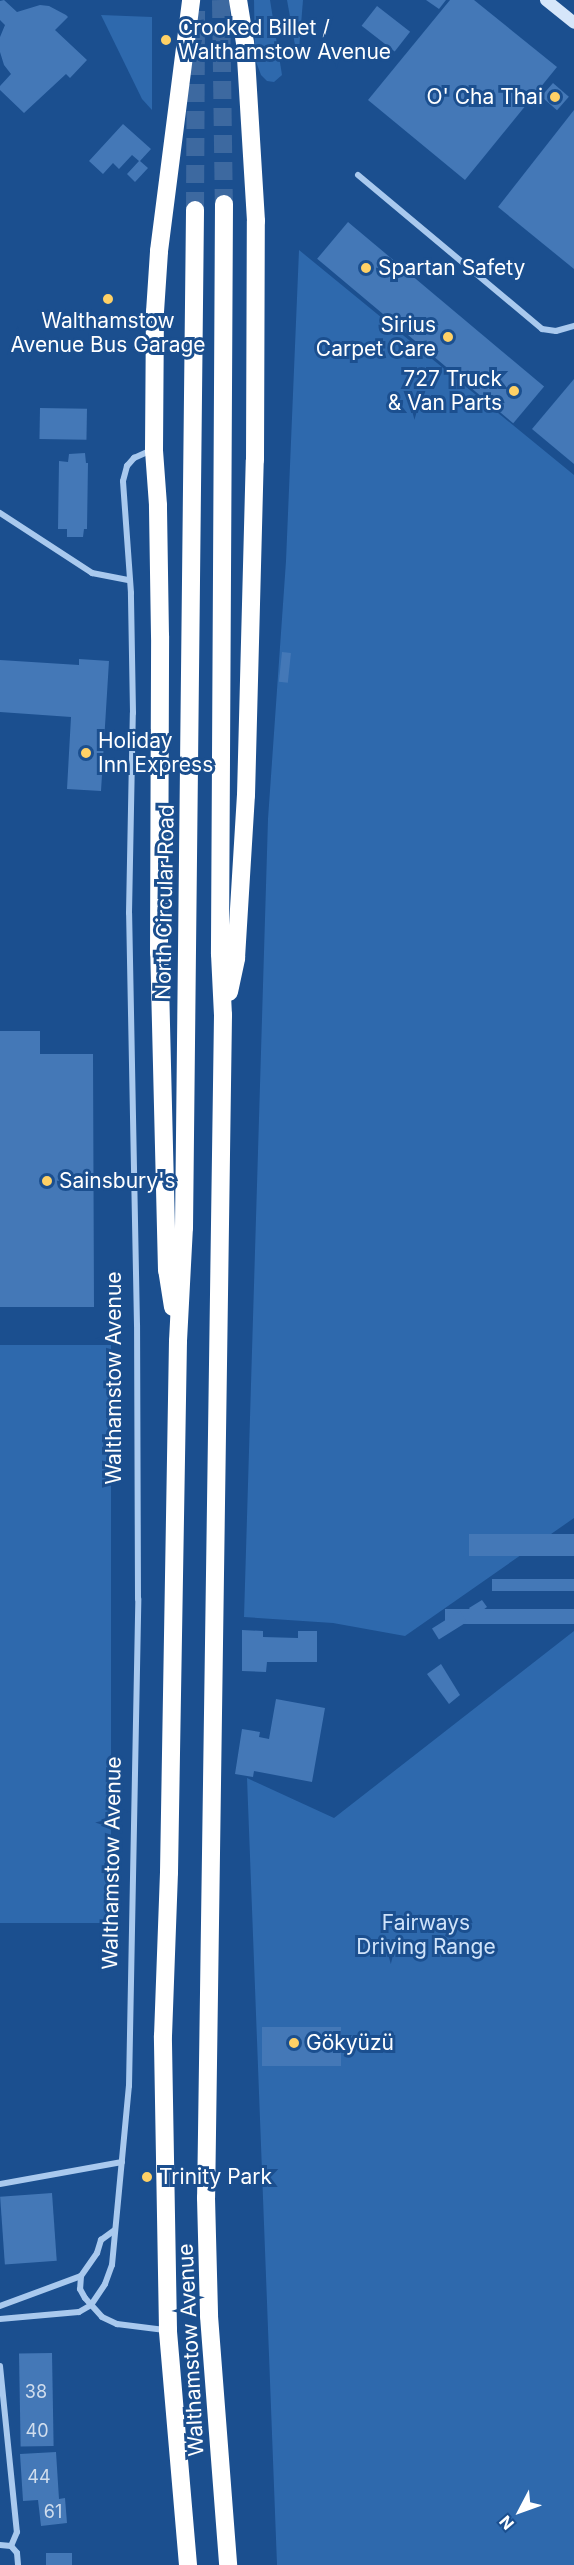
<!DOCTYPE html>
<meta charset="utf-8">
<style>
body{margin:0}
#map{position:relative;width:574px;height:2565px;overflow:hidden;background:#1b4f8f;font-family:Inter,sans-serif}
div>[style]{position:absolute}
.green>*{inset:0;background:#2e69ad;transform-origin:0 0}
.building>*{inset:0;background:#4478b7;transform-origin:0 0}
.highway-tunnel>*{height:18px;margin-top:-9px;transform-origin:0;background:repeating-linear-gradient(90deg,#3d69a0 0 18px,transparent 0 27px)}
.street>*{height:6px;margin:-3px;padding:0 3px;transform-origin:3px;border-radius:3px;background:#a9c9ee}
.secondary>*{height:12px;margin:-6px;padding:0 6px;transform-origin:6px;border-radius:6px;background:#d6e6fa}
.highway>*{height:18px;margin:-9px;padding:0 9px;transform-origin:9px;border-radius:9px;background:#fff}
.dots>*{width:16px;height:16px;translate:-50% -50%;box-sizing:border-box;border:3px solid #1b4f8f;border-radius:50%}
span{translate:-50% -50%;white-space:nowrap;text-align:center;line-height:1.15;-webkit-text-stroke:6px #1b4f8f;paint-order:stroke}
.number-label{font-size:18px;color:#d0dded}
.number-label span{-webkit-text-stroke-width:0}
.poi-label{font-size:21px;color:#fff}
.left{translate:0 -50%;text-align:left}
.right{translate:-100% -50%;text-align:right}
.street-label{font-size:21px;color:#fff}
.park-label{font-size:21px;color:#cfe3fa}
.north{position:absolute;left:490px;top:2481px;width:60px;height:60px;-webkit-text-stroke:4px #1b4f8f;paint-order:stroke;rotate:229deg;font-size:16px;font-weight:700;line-height:24px;text-align:center;color:#fff}
.north::after{content:'';display:block;margin:auto;width:21px;height:27px;background:#fff;clip-path:polygon(50% 0,100% 100%,50% 72%,0 100%)}
</style>
<div id="map">
<div class="green">
<div style="clip-path:polygon(254px 0,270px 0,282px 75px,274px 82px,267px 81px,261px 75px,255px 59px)"></div>
<div style="clip-path:polygon(287px 0,303px 0,298px 62px)"></div>
<div style="clip-path:polygon(101px 15px,152px 17px,152px 110px,142px 99px)"></div>
<div style="clip-path:polygon(299px 250px,574px 475px,574px 1518px,405px 1636px,333px 1623px,244px 1617px,268px 819px,286px 561px)"></div>
<div style="left:111px;top:1345px;width:578px;height:111px;rotate:90deg"></div>
<div style="clip-path:polygon(574px 1631px,574px 2565px,277px 2565px,247px 1778px,334px 1818px)"></div>
</div>
<div class="building">
<div style="clip-path:polygon(4px 0,17px 12px,40px 5px,49px 6px,66px 15px,68px 17px,55px 30px,87px 60px,70px 78px,66px 74px,24px 113px,0 90px,0 86px,11px 74px,4px 65px,0 52px,0 37px,5px 25px,0 20px,0 1px)"></div>
<div style="clip-path:polygon(426px 0,446px 0,439px 9px)"></div>
<div style="clip-path:polygon(450px 0,474px 0,557px 67px,465px 180px,368px 100px)"></div>
<div style="left:377px;top:6px;width:42px;height:25px;rotate:38deg"></div>
<div style="left:553px;top:83px;width:21px;height:18px;rotate:41deg"></div>
<div style="clip-path:polygon(574px 110px,574px 269px,498px 207px)"></div>
<div style="clip-path:polygon(123px 124px,151px 149px,140px 161px,148px 168px,135px 182px,127px 174px,139px 161px,132px 155px,119px 169px,113px 163px,103px 174px,89px 161px)"></div>
<div style="left:348px;top:222px;width:256px;height:48px;rotate:40deg"></div>
<div style="clip-path:polygon(574px 379px,574px 464px,532px 429px)"></div>
<div style="left:40px;top:408px;width:47px;height:31px;rotate:1deg"></div>
<div style="clip-path:polygon(85px 453px,86px 463px,88px 463px,87px 529px,84px 529px,83px 537px,67px 537px,67px 529px,58px 529px,59px 461px,68px 462px,69px 454px)"></div>
<div style="left:282px;top:652px;width:9px;height:30px;rotate:6deg"></div>
<div style="clip-path:polygon(79px 659px,109px 661px,101px 791px,67px 789px,71px 717px,0 712px,0 660px,79px 665px)"></div>
<div style="clip-path:polygon(0 1031px,40px 1031px,40px 1054px,93px 1054px,94px 1307px,0 1307px)"></div>
<div style="left:574px;top:1534px;width:22px;height:105px;rotate:90deg"></div>
<div style="left:574px;top:1579px;width:12px;height:82px;rotate:90deg"></div>
<div style="clip-path:polygon(482px 1600px,487px 1607px,475px 1616px,469px 1608px)"></div>
<div style="left:574px;top:1609px;width:15px;height:129px;rotate:90deg"></div>
<div style="left:460px;top:1611px;width:13px;height:33px;rotate:58deg"></div>
<div style="clip-path:polygon(242px 1630px,263px 1631px,263px 1637px,298px 1638px,298px 1631px,317px 1631px,317px 1662px,267px 1662px,266px 1672px,242px 1671px)"></div>
<div style="clip-path:polygon(441px 1664px,460px 1695px,449px 1704px,427px 1674px)"></div>
<div style="clip-path:polygon(276px 1699px,325px 1708px,312px 1782px,254px 1771px,253px 1777px,235px 1774px,242px 1729px,260px 1732px,259px 1737px,269px 1739px)"></div>
<div style="left:262px;top:2027px;width:79px;height:39px"></div>
<div style="left:52px;top:2193px;width:68px;height:52px;rotate:86deg"></div>
<div style="left:52px;top:2353px;width:93px;height:33px;rotate:89deg"></div>
<div style="clip-path:polygon(56px 2452px,59px 2499px,65px 2498px,67px 2523px,41px 2526px,38px 2500px,23px 2501px,20px 2454px)"></div>
<div style="left:46px;top:2553px;width:26px;height:12px"></div>
</div>
<div class="highway-tunnel">
<div style="left:221px;top:0;width:204px;rotate:89.2deg"></div>
<div style="left:195px;top:210px;width:199px;rotate:-89.7deg"></div>
</div>
<div class="street">
<div style="left:358px;top:175px;width:240px;rotate:39.9deg"></div>
<div style="left:542px;top:329px;width:14px;rotate:8deg"></div>
<div style="left:556px;top:331px;width:19px;rotate:-16deg"></div>
<div style="left:0;top:513px;width:110px;rotate:33.1deg"></div>
<div style="left:92px;top:573px;width:38px;rotate:11deg"></div>
<div style="left:0;top:2184px;width:124px;rotate:-10.2deg"></div>
<div style="left:81px;top:2276px;width:13px;rotate:94deg"></div>
<div style="left:80px;top:2289px;width:10px;rotate:61deg"></div>
<div style="left:85px;top:2298px;width:25px;rotate:48deg"></div>
<div style="left:102px;top:2317px;width:17px;rotate:25deg"></div>
<div style="left:117px;top:2324px;width:48px;rotate:7.1deg"></div>
<div style="left:0;top:2306px;width:86px;rotate:-20.3deg"></div>
<div style="left:81px;top:2276px;width:28px;rotate:-55deg"></div>
<div style="left:97px;top:2253px;width:14px;rotate:-73deg"></div>
<div style="left:101px;top:2240px;width:17px;rotate:-36deg"></div>
<div style="left:0;top:2319px;width:79px;rotate:-5.1deg"></div>
<div style="left:79px;top:2312px;width:14px;rotate:-30deg"></div>
<div style="left:91px;top:2305px;width:25px;rotate:-56deg"></div>
<div style="left:105px;top:2284px;width:20px;rotate:-70deg"></div>
<div style="left:112px;top:2265px;width:180px;rotate:-84.6deg"></div>
<div style="left:129px;top:2086px;width:487px;rotate:-88.9deg"></div>
<div style="left:138px;top:1599px;width:274px;rotate:-90.2deg"></div>
<div style="left:137px;top:1325px;width:412px;rotate:-91.1deg"></div>
<div style="left:129px;top:913px;width:200px;rotate:-88.9deg"></div>
<div style="left:133px;top:713px;width:120px;rotate:-91deg"></div>
<div style="left:131px;top:593px;width:112px;rotate:-94.1deg"></div>
<div style="left:123px;top:481px;width:16px;rotate:-75deg"></div>
<div style="left:127px;top:466px;width:11px;rotate:-49deg"></div>
<div style="left:134px;top:458px;width:17px;rotate:-24deg"></div>
<div style="left:0;top:2366px;width:167px;rotate:84.2deg"></div>
<div style="left:17px;top:2532px;width:15px;rotate:113deg"></div>
<div style="left:0;top:2545px;width:11px;rotate:5deg"></div>
<div style="left:11px;top:2546px;width:9px;rotate:49deg"></div>
<div style="left:17px;top:2553px;width:12px;rotate:85deg"></div>
</div>
<div class="secondary">
<div style="left:546px;top:0;width:36px;rotate:39deg"></div>
</div>
<div class="highway">
<div style="left:224px;top:204px;width:750px;rotate:90.31deg"></div>
<div style="left:220px;top:954px;width:61px;rotate:87.2deg"></div>
<div style="left:223px;top:1015px;width:1183px;rotate:90.82deg"></div>
<div style="left:206px;top:2198px;width:118px;rotate:88.5deg"></div>
<div style="left:209px;top:2316px;width:250px;rotate:85.6deg"></div>
<div style="left:229px;top:992px;width:35px;rotate:-78deg"></div>
<div style="left:236px;top:958px;width:163px;rotate:-86.5deg"></div>
<div style="left:246px;top:795px;width:335px;rotate:-88.5deg"></div>
<div style="left:255px;top:460px;width:239px;rotate:-89.8deg"></div>
<div style="left:256px;top:221px;width:178px;rotate:-93.5deg"></div>
<div style="left:245px;top:43px;width:44px;rotate:-99.2deg"></div>
<div style="left:173px;top:1307px;width:37px;rotate:-99deg"></div>
<div style="left:167px;top:1270px;width:317px;rotate:-91.4deg"></div>
<div style="left:159px;top:953px;width:317px;rotate:-89.8deg"></div>
<div style="left:160px;top:636px;width:131px;rotate:-90.9deg"></div>
<div style="left:158px;top:505px;width:55px;rotate:-94.2deg"></div>
<div style="left:154px;top:450px;width:138px;rotate:-89.6deg"></div>
<div style="left:155px;top:312px;width:61px;rotate:-86.2deg"></div>
<div style="left:159px;top:251px;width:253px;rotate:-82.7deg"></div>
<div style="left:188px;top:2565px;width:236px;rotate:-94.9deg"></div>
<div style="left:168px;top:2330px;width:294px;rotate:-91deg"></div>
<div style="left:163px;top:2036px;width:164px;rotate:-87.9deg"></div>
<div style="left:169px;top:1872px;width:531px;rotate:-89.03deg"></div>
<div style="left:178px;top:1341px;width:113px;rotate:-87deg"></div>
<div style="left:184px;top:1228px;width:1018px;rotate:-89.38deg"></div>
</div>
<div class="dots">
<div style="left:166px;top:40px;background:#ffd166"></div>
<div style="left:555px;top:97px;background:#ffd166"></div>
<div style="left:366px;top:268px;background:#ffd166"></div>
<div style="left:108px;top:299px;background:#ffd166"></div>
<div style="left:448px;top:337px;background:#ffd166"></div>
<div style="left:514px;top:391px;background:#ffd166"></div>
<div style="left:86px;top:753px;background:#ffd166"></div>
<div style="left:47px;top:1181px;background:#ffd166"></div>
<div style="left:294px;top:2043px;background:#ffd166"></div>
<div style="left:147px;top:2177px;background:#ffd166"></div>
</div>
<div class="number-label">
<span style="left:36px;top:2392px">38</span>
<span style="left:37px;top:2431px">40</span>
<span style="left:39px;top:2477px">44</span>
<span style="left:53px;top:2512px">61</span>
</div>
<div class="poi-label">
<span class="left" style="left:178px;top:40px">Crooked Billet /<br>Walthamstow Avenue</span>
<span class="right" style="left:543px;top:97px">O' Cha Thai</span>
<span class="left" style="left:378px;top:268px">Spartan Safety</span>
<span style="left:108px;top:333px">Walthamstow<br>Avenue Bus Garage</span>
<span class="right" style="left:436px;top:337px">Sirius<br>Carpet Care</span>
<span class="right" style="left:502px;top:391px">727 Truck<br>&amp; Van Parts</span>
<span class="left" style="left:98px;top:753px">Holiday<br>Inn Express</span>
<span class="left" style="left:59px;top:1181px">Sainsbury's</span>
<span class="left" style="left:306px;top:2043px">Gökyüzü</span>
<span class="left" style="left:159px;top:2177px">Trinity Park</span>
</div>
<div class="street-label">
<span style="left:165px;top:902px;rotate:-89deg">North Circular Road</span>
<span style="left:114px;top:1378px;rotate:-90deg">Walthamstow Avenue</span>
<span style="left:112px;top:1863px;rotate:-89deg">Walthamstow Avenue</span>
<span style="left:191px;top:2350px;rotate:-93deg">Walthamstow Avenue</span>
</div>
<div class="park-label">
<span style="left:426px;top:1935px">Fairways<br>Driving Range</span>
</div>
<div class="north">N</div>
</div>
